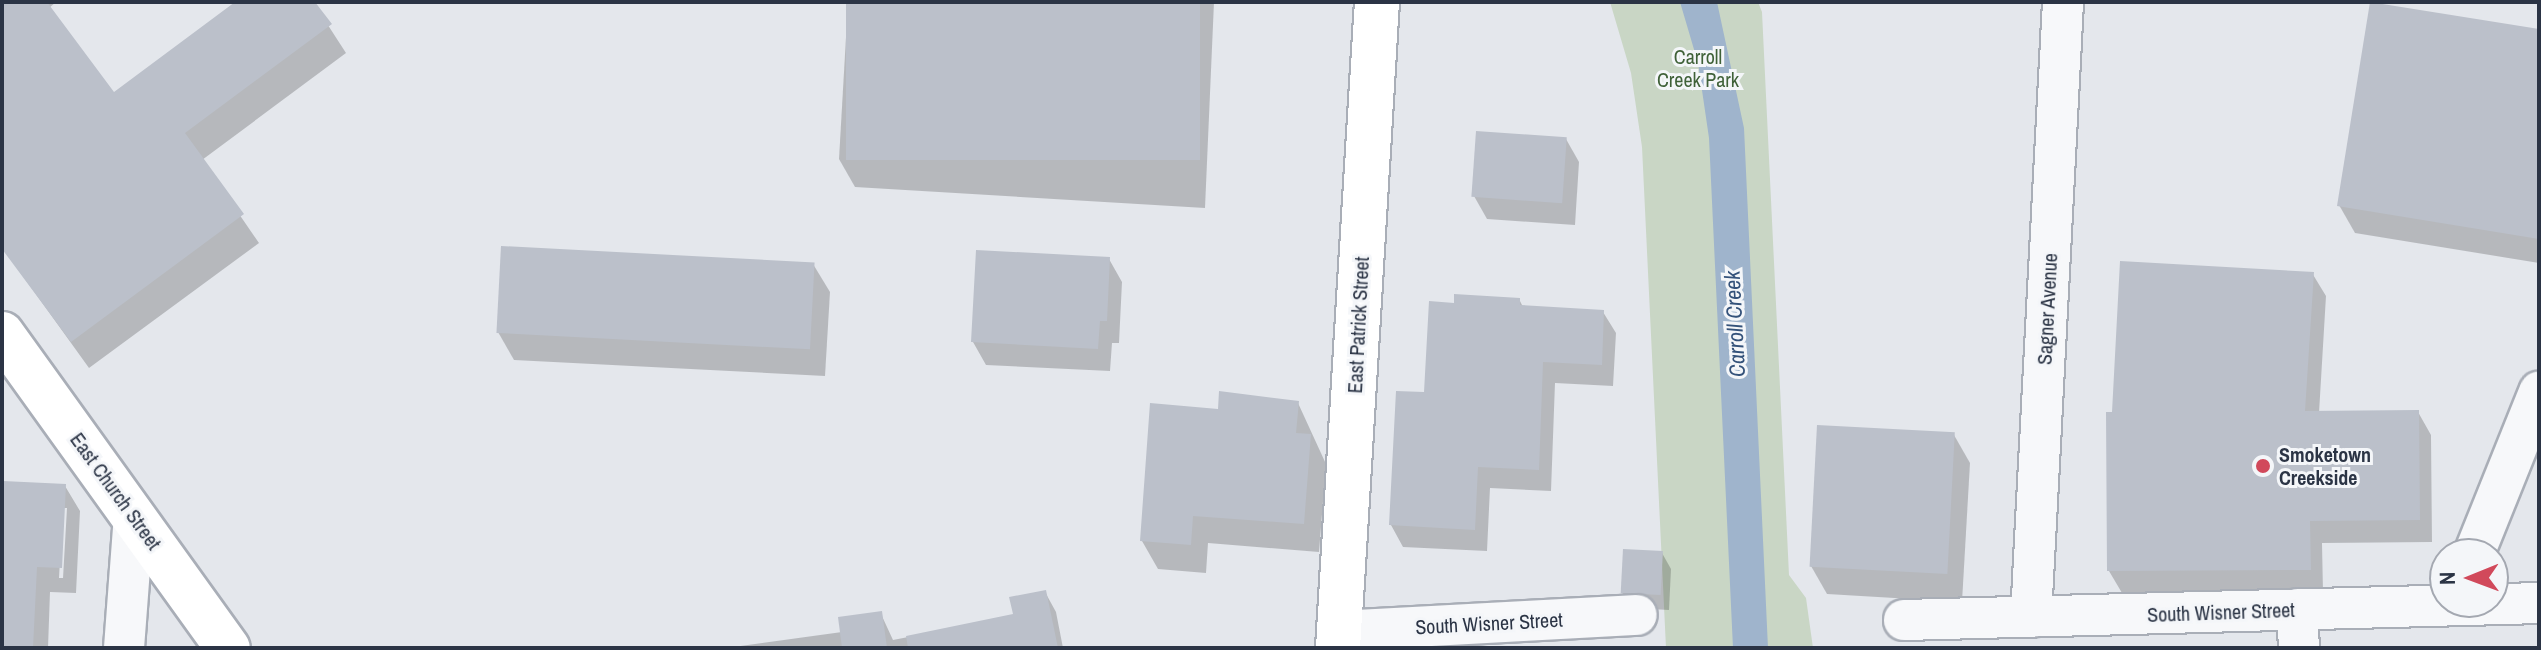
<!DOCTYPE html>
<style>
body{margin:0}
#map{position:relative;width:2541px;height:650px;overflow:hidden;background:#e4e7ec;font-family:"Archivo Narrow",sans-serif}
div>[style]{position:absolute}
.green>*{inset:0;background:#c9d6c5}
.water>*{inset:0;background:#9fb4cc}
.shadow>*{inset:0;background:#0003}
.building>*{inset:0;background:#bbc0ca;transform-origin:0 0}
.roads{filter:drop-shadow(2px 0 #a9aeb7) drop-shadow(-2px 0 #a9aeb7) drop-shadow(0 2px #a9aeb7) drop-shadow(0 -2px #a9aeb7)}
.minor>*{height:40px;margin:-20px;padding:0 20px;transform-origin:20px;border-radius:20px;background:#f7f8fa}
.major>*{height:44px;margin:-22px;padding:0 22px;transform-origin:22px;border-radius:22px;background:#fff}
.dots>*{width:22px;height:22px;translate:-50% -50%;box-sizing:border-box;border:4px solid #f4f6f9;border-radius:50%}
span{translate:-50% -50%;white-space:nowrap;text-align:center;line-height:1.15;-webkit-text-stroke:6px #f4f6f9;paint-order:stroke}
.park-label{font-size:20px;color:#3f6138}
.street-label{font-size:20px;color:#2b3445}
.poi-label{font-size:20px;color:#2b3445;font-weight:700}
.left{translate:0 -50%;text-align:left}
.water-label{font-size:22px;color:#34527a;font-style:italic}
.frame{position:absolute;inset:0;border:4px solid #2b3445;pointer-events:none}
.north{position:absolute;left:2429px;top:538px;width:80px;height:80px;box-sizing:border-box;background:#f4f6f9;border:2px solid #a4a8b1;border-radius:50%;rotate:269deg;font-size:22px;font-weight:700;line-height:32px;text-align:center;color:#2b3445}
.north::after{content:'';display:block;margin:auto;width:28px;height:36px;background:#d1495b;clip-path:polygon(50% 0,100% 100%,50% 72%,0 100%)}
</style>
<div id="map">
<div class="green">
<div style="clip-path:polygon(1610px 2px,1758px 2px,1762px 12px,1789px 575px,1806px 598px,1813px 648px,1666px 648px,1642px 147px,1631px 73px)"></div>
</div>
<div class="water">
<div style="clip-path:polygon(1680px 2px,1717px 2px,1744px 128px,1768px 648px,1733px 648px,1709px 138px,1698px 63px)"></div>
</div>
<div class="shadow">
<div style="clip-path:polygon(2px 2px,56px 2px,49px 8px,113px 95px,239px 2px,313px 2px,346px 53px,202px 160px,259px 243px,89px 368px,2px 247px)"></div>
<div style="clip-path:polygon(848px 2px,1214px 2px,1205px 208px,855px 187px,839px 159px)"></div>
<div style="clip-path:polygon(2539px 31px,2539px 263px,2355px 233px,2339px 205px)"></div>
<div style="clip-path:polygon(1566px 139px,1579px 162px,1575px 225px,1487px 219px,1474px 196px)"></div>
<div style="clip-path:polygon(1109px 259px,1122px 282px,1119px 343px,1112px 343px,1110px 371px,986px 365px,973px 342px)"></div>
<div style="clip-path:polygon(813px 264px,830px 292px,825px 376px,514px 360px,498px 332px)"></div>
<div style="clip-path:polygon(2312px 273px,2326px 296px,2319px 413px,2418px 412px,2431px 435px,2432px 542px,2322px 543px,2323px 592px,2122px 593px,2109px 571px,2114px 414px)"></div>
<div style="clip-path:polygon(1519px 299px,1523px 307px,1603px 312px,1616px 333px,1613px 386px,1555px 383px,1551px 491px,1490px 488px,1487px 551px,1403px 547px,1391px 525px,1455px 305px)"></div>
<div style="clip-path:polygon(1298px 403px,1326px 464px,1319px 552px,1208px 543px,1206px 573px,1158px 569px,1142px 541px,1220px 411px)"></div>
<div style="clip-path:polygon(1954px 435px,1970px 463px,1962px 602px,1827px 594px,1811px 566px)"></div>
<div style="clip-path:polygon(evenodd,5px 483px,65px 486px,80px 511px,76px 593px,50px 592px,48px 648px,2px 648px,5px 483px,63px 508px,67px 508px,63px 578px,59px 578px,63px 508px)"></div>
<div style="clip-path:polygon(1662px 553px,1671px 569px,1669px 610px,1631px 608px,1622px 592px)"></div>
<div style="clip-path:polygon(1045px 592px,1056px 612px,1063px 648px,726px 648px,842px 632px,881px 614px,893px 640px,1015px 616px)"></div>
</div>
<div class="building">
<div style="clip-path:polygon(2px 2px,47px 2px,114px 92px,235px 2px,315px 2px,332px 24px,185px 133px,244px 214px,71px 342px,2px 249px)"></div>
<div style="left:846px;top:2px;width:354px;height:158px"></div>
<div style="clip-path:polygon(2370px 2px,2539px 29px,2539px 239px,2337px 206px)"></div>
<div style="left:1476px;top:131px;width:91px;height:66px;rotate:4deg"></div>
<div style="left:501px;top:246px;width:314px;height:87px;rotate:3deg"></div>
<div style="clip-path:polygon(976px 250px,1110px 257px,1107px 321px,1100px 321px,1098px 349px,971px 342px)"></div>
<div style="clip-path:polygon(2120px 261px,2314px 272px,2305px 411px,2419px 410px,2420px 520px,2310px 521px,2311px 570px,2107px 571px,2106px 412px,2112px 412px)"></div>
<div style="clip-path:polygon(1454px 294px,1520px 298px,1520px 305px,1604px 310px,1602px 365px,1543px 362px,1539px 470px,1478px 467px,1475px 530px,1389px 525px,1396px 391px,1424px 392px,1429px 301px,1454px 303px)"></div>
<div style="clip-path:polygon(1219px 391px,1299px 401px,1296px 433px,1311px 434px,1304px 524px,1193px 516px,1191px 545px,1140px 541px,1150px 403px,1218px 409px)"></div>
<div style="left:1817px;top:425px;width:138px;height:142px;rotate:3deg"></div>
<div style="clip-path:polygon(3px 481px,66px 484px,62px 568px,37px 567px,33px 648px,2px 648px)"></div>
<div style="left:1623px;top:549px;width:40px;height:44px;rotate:3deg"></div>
<div style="clip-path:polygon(1046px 590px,1058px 648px,908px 648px,906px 636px,1013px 614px,1009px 597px)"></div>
<div style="clip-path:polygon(882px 611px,887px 648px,842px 648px,838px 617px)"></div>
</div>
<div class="roads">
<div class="minor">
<div style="left:2474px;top:554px;width:175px;rotate:-68.1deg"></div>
<div style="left:2298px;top:609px;width:39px;rotate:89deg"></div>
<div style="left:2031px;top:617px;width:616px;rotate:-87.02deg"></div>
<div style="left:1904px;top:620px;width:635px;rotate:-1.53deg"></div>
<div style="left:1340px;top:631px;width:297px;rotate:-3.1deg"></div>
<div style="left:124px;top:648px;width:133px;rotate:-85.7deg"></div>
</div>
<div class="major">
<div style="left:2px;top:334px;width:387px;rotate:54.3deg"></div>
<div style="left:1338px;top:648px;width:647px;rotate:-86.55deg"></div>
</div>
</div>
<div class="dots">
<div style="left:2263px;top:466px;background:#d1495b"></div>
</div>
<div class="park-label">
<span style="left:1698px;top:68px">Carroll<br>Creek Park</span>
</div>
<div class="street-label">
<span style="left:2047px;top:309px;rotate:-87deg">Sagner Avenue</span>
<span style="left:1358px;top:325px;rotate:-87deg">East Patrick Street</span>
<span style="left:116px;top:491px;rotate:54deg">East Church Street</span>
<span style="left:2221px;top:612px;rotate:-2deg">South Wisner Street</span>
<span style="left:1489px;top:623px;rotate:-3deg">South Wisner Street</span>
</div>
<div class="poi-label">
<span class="left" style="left:2279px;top:466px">Smoketown<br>Creekside</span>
</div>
<div class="water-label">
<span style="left:1735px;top:324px;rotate:-93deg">Carroll Creek</span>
</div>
<div class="frame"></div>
<div class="north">N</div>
</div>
